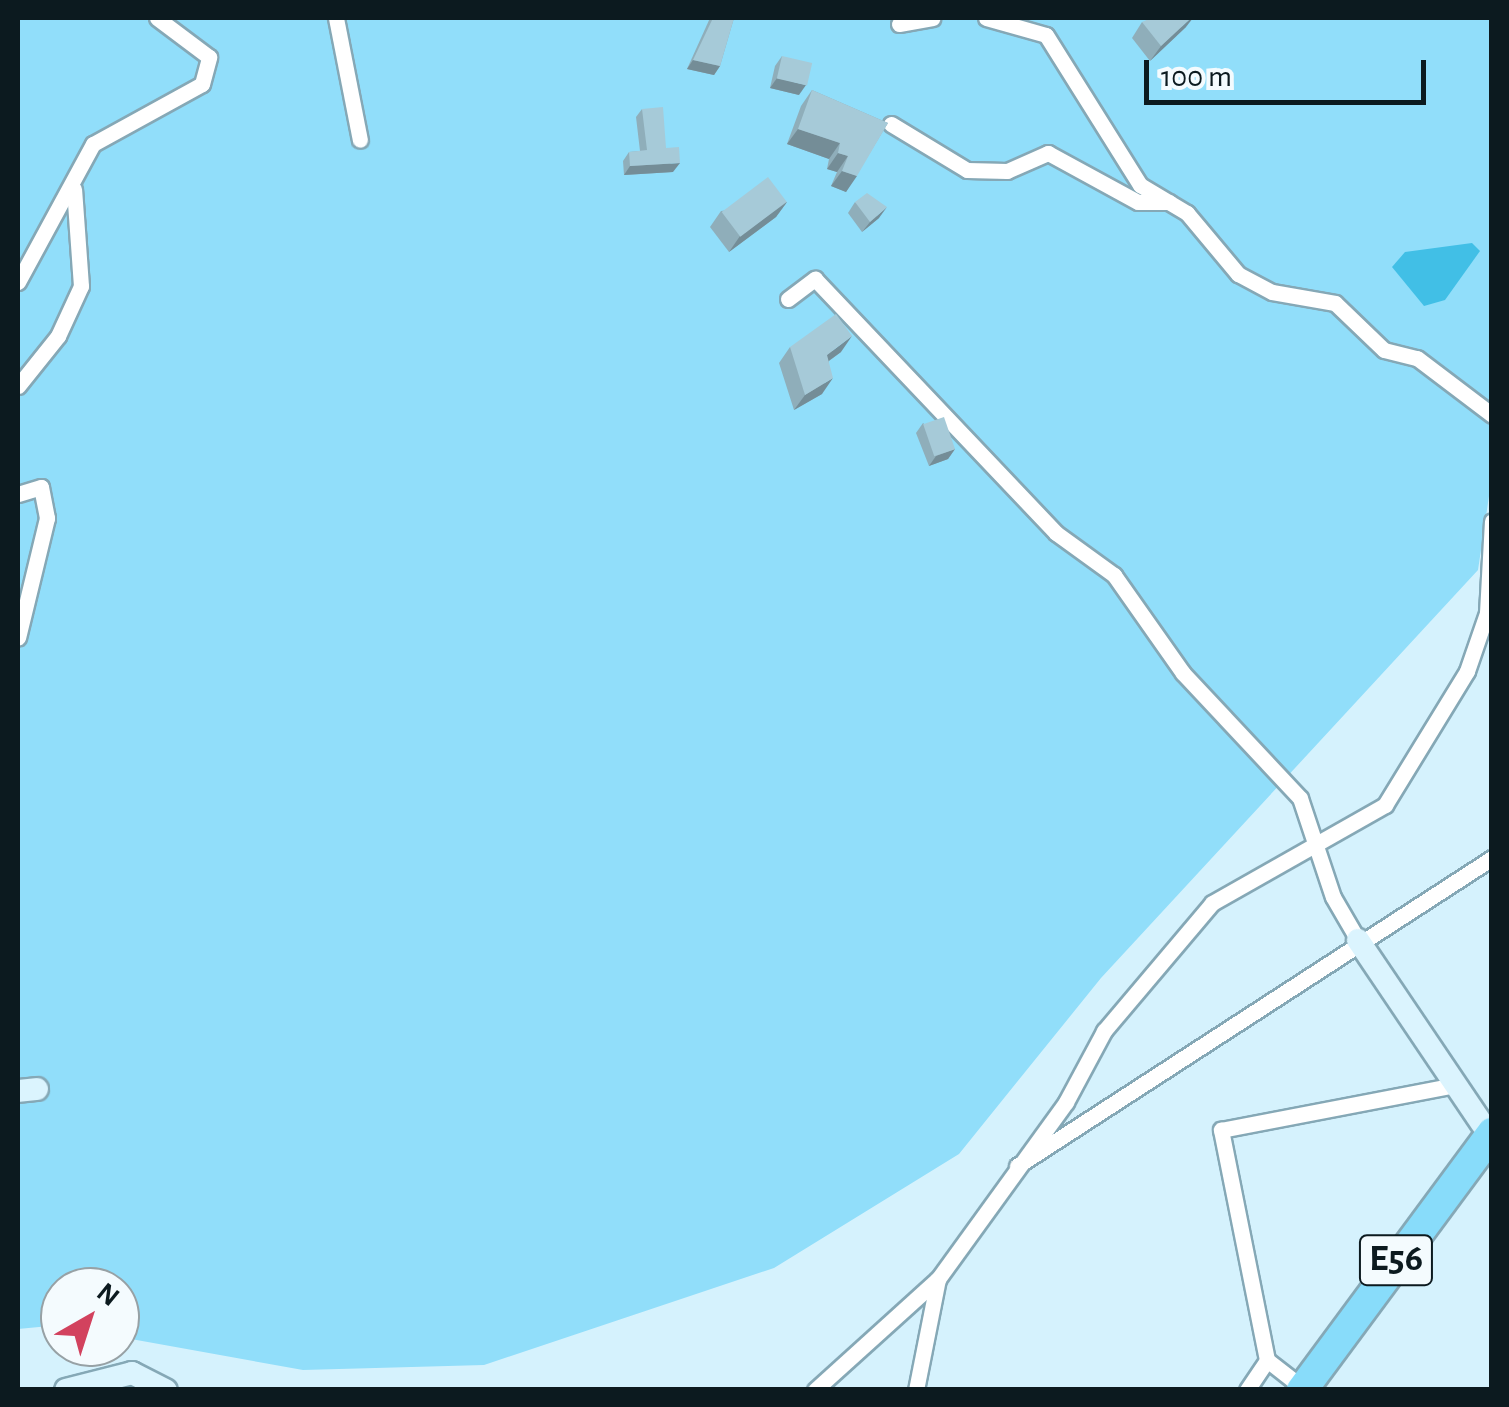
<!DOCTYPE html>
<style>
body{margin:0}
#map{position:relative;width:1509px;height:1407px;overflow:hidden;background:#d5f2fd;font-family:"Alegreya Sans",sans-serif}
div>[style]{position:absolute}
.green>*{inset:0;background:#91defa}
.water>*{inset:0;background:#41bfe6}
.roads{filter:drop-shadow(2px 0 #85a8b6) drop-shadow(-2px 0 #85a8b6) drop-shadow(0 2px #85a8b6) drop-shadow(0 -2px #85a8b6)}
.street>*{height:15px;margin:-7.5px;padding:0 7.5px;transform-origin:7.5px;border-radius:7.5px;background:#fff}
.secondary>*{height:22px;margin:-11px;padding:0 11px;transform-origin:11px;border-radius:11px;background:#dbf4fe}
.highway>*{height:30px;margin:-15px;padding:0 15px;transform-origin:15px;border-radius:15px;background:#88dcfa}
.wall>*{inset:0;background:#8faeba}
.shaded-wall>*{inset:0;background:#748d97}
.building>*{inset:0;background:#a6cad8;transform-origin:0 0}
span{translate:-50% -50%;white-space:nowrap;text-align:center;line-height:1.15;-webkit-text-stroke:8px #f4fbfe;paint-order:stroke}
.shield-label span{padding:2px 8px;background:#f4fbfe;border:2px solid;border-radius:8px;-webkit-text-stroke-width:0}
.shield-label{font-size:38px;color:#0c1a1f;font-weight:700}
.frame{position:absolute;inset:0;border:20px solid #0c1a1f;pointer-events:none}
.north{position:absolute;left:40px;top:1267px;width:100px;height:100px;box-sizing:border-box;background:#f4fbfe;border:2px solid #97a1a5;border-radius:50%;rotate:39deg;font-size:28px;font-weight:700;line-height:40px;text-align:center;color:#0c1a1f}
.north::after{content:'';display:block;margin:auto;width:35px;height:45px;background:#d2425e;clip-path:polygon(50% 0,100% 100%,50% 72%,0 100%)}
.scale{position:absolute;left:1144px;top:60px;width:282px;height:45px;box-sizing:border-box;border:5px solid #0c1a1f;border-top:0;padding-left:12px;font-size:30px;line-height:35px;white-space:nowrap;color:#0c1a1f;-webkit-text-stroke:8px #f4fbfe;paint-order:stroke}
</style>
<div id="map">
<div class="green">
<div style="clip-path:polygon(18px 18px,1491px 18px,1492px 476px,1478px 570px,1101px 978px,959px 1154px,774px 1268px,484px 1365px,303px 1370px,120px 1337px,120px 1287px,60px 1287px,60px 1325px,18px 1329px)"></div>
</div>
<div class="water">
<div style="clip-path:polygon(1472px 243px,1480px 251px,1445px 300px,1424px 306px,1392px 267px,1405px 252px)"></div>
</div>
<div class="roads">
<div class="street">
<div style="left:336px;top:18px;width:124px;rotate:78.9deg"></div>
<div style="left:986px;top:18px;width:62px;rotate:15.8deg"></div>
<div style="left:1046px;top:35px;width:177px;rotate:57.9deg"></div>
<div style="left:1140px;top:185px;width:55px;rotate:30.8deg"></div>
<div style="left:1187px;top:213px;width:80px;rotate:50.1deg"></div>
<div style="left:1238px;top:274px;width:38px;rotate:28deg"></div>
<div style="left:1272px;top:292px;width:64px;rotate:9.9deg"></div>
<div style="left:1335px;top:303px;width:68px;rotate:43.8deg"></div>
<div style="left:1384px;top:350px;width:34px;rotate:14deg"></div>
<div style="left:1417px;top:358px;width:94px;rotate:37.2deg"></div>
<div style="left:899px;top:24px;width:34px;rotate:-10deg"></div>
<div style="left:891px;top:124px;width:89px;rotate:31.2deg"></div>
<div style="left:967px;top:170px;width:40px;rotate:1.4deg"></div>
<div style="left:1007px;top:171px;width:45px;rotate:-23.7deg"></div>
<div style="left:1048px;top:153px;width:102px;rotate:28.6deg"></div>
<div style="left:1138px;top:202px;width:31px"></div>
<div style="left:18px;top:282px;width:157px;rotate:-61.5deg"></div>
<div style="left:93px;top:144px;width:124px;rotate:-28.8deg"></div>
<div style="left:202px;top:84px;width:28px;rotate:-75deg"></div>
<div style="left:209px;top:57px;width:65px;rotate:-143.1deg"></div>
<div style="left:788px;top:299px;width:34px;rotate:-37deg"></div>
<div style="left:815px;top:279px;width:350px;rotate:46.5deg"></div>
<div style="left:1056px;top:533px;width:72px;rotate:35.9deg"></div>
<div style="left:1114px;top:575px;width:120px;rotate:54.9deg"></div>
<div style="left:1183px;top:673px;width:171px;rotate:46.9deg"></div>
<div style="left:1300px;top:798px;width:104px;rotate:71.6deg"></div>
<div style="left:1333px;top:897px;width:50px;rotate:59.8deg"></div>
<div style="left:18px;top:386px;width:64px;rotate:-51.3deg"></div>
<div style="left:58px;top:336px;width:55px;rotate:-65.3deg"></div>
<div style="left:81px;top:286px;width:97px;rotate:-94.1deg"></div>
<div style="left:18px;top:494px;width:24px;rotate:-17deg"></div>
<div style="left:41px;top:487px;width:32px;rotate:79deg"></div>
<div style="left:47px;top:518px;width:123px;rotate:103.6deg"></div>
<div style="left:1017px;top:1166px;width:566px;rotate:-32.96deg"></div>
<div style="left:1294px;top:1381px;width:34px;rotate:-142deg"></div>
<div style="left:1267px;top:1360px;width:235px;rotate:-101.3deg"></div>
<div style="left:1221px;top:1130px;width:237px;rotate:-10.9deg"></div>
<div style="left:815px;top:1390px;width:166px;rotate:-42.1deg"></div>
<div style="left:938px;top:1279px;width:218px;rotate:-54.1deg"></div>
<div style="left:1066px;top:1102px;width:81px;rotate:-61.8deg"></div>
<div style="left:1104px;top:1031px;width:167px;rotate:-49.8deg"></div>
<div style="left:1212px;top:903px;width:199px;rotate:-29.5deg"></div>
<div style="left:1385px;top:805px;width:157px;rotate:-58.5deg"></div>
<div style="left:1467px;top:671px;width:61px;rotate:-71deg"></div>
<div style="left:1487px;top:613px;width:92px;rotate:-86.9deg"></div>
<div style="left:916px;top:1390px;width:113px;rotate:-78.8deg"></div>
<div style="left:1247px;top:1390px;width:36px;rotate:-56deg"></div>
</div>
<div class="secondary">
<div style="left:1358px;top:940px;width:222px;rotate:56deg"></div>
<div style="left:18px;top:1091px;width:19px;rotate:-6deg"></div>
<div style="left:66px;top:1390px;width:68px;rotate:-14.4deg"></div>
<div style="left:132px;top:1373px;width:38px;rotate:27deg"></div>
</div>
<div class="highway">
<div style="left:1302px;top:1390px;width:320px;rotate:-53.5deg"></div>
</div>
</div>
<div class="wall">
<div style="clip-path:polygon(710px 18px,734px 18px,720px 66px,714px 75px,687px 69px)"></div>
<div style="clip-path:polygon(1142px 22px,1186px 27px,1150px 61px,1132px 38px)"></div>
<div style="clip-path:polygon(782px 56px,799px 95px,770px 88px,775px 66px)"></div>
<div style="clip-path:polygon(812px 90px,888px 123px,846px 192px,831px 186px,837px 172px,827px 169px,829px 159px,787px 144px,801px 106px)"></div>
<div style="clip-path:polygon(642px 109px,666px 148px,673px 172px,624px 175px,623px 161px,629px 152px,640px 151px,636px 117px)"></div>
<div style="clip-path:polygon(787px 202px,776px 217px,729px 252px,710px 227px,721px 211px)"></div>
<div style="clip-path:polygon(855px 202px,879px 218px,862px 232px,848px 213px)"></div>
<div style="clip-path:polygon(790px 347px,841px 352px,829px 361px,822px 394px,794px 410px,779px 363px)"></div>
<div style="clip-path:polygon(923px 423px,955px 449px,948px 459px,929px 466px,916px 433px)"></div>
</div>
<div class="shaded-wall">
<div style="clip-path:polygon(1191px 18px,1193px 18px,1186px 27px,1150px 61px,1161px 46px)"></div>
<div style="clip-path:polygon(693px 60px,720px 66px,714px 75px,687px 69px)"></div>
<div style="clip-path:polygon(777px 78px,806px 85px,799px 95px,770px 88px)"></div>
<div style="clip-path:polygon(798px 129px,840px 143px,829px 159px,787px 144px)"></div>
<div style="clip-path:polygon(838px 153px,848px 156px,837px 172px,827px 169px)"></div>
<div style="clip-path:polygon(680px 163px,673px 172px,624px 175px,630px 166px)"></div>
<div style="clip-path:polygon(842px 171px,857px 176px,846px 192px,831px 186px)"></div>
<div style="clip-path:polygon(787px 202px,776px 217px,729px 252px,740px 236px)"></div>
<div style="clip-path:polygon(887px 207px,879px 218px,862px 232px,870px 222px)"></div>
<div style="clip-path:polygon(852px 336px,841px 352px,816px 370px,827px 355px)"></div>
<div style="clip-path:polygon(833px 378px,822px 394px,794px 410px,805px 395px)"></div>
<div style="clip-path:polygon(955px 449px,948px 459px,929px 466px,936px 456px)"></div>
</div>
<div class="building">
<div style="clip-path:polygon(713px 18px,734px 18px,720px 66px,693px 60px)"></div>
<div style="clip-path:polygon(1151px 18px,1191px 18px,1161px 46px,1142px 22px)"></div>
<div style="left:782px;top:56px;width:31px;height:23px;rotate:13deg"></div>
<div style="clip-path:polygon(812px 90px,888px 123px,857px 176px,842px 171px,848px 156px,838px 153px,840px 143px,798px 129px)"></div>
<div style="clip-path:polygon(663px 107px,666px 148px,679px 147px,680px 163px,630px 166px,629px 152px,647px 150px,642px 109px)"></div>
<div style="left:768px;top:177px;width:31px;height:58px;rotate:53deg"></div>
<div style="clip-path:polygon(867px 193px,887px 207px,870px 222px,855px 202px)"></div>
<div style="clip-path:polygon(836px 314px,852px 336px,827px 355px,833px 378px,805px 395px,790px 347px)"></div>
<div style="left:944px;top:417px;width:34px;height:22px;rotate:71deg"></div>
</div>
<div class="shield-label">
<span style="left:1396px;top:1260px">E56</span>
</div>
<div class="frame"></div>
<div class="north">N</div>
<div class="scale">100 m</div>
</div>
